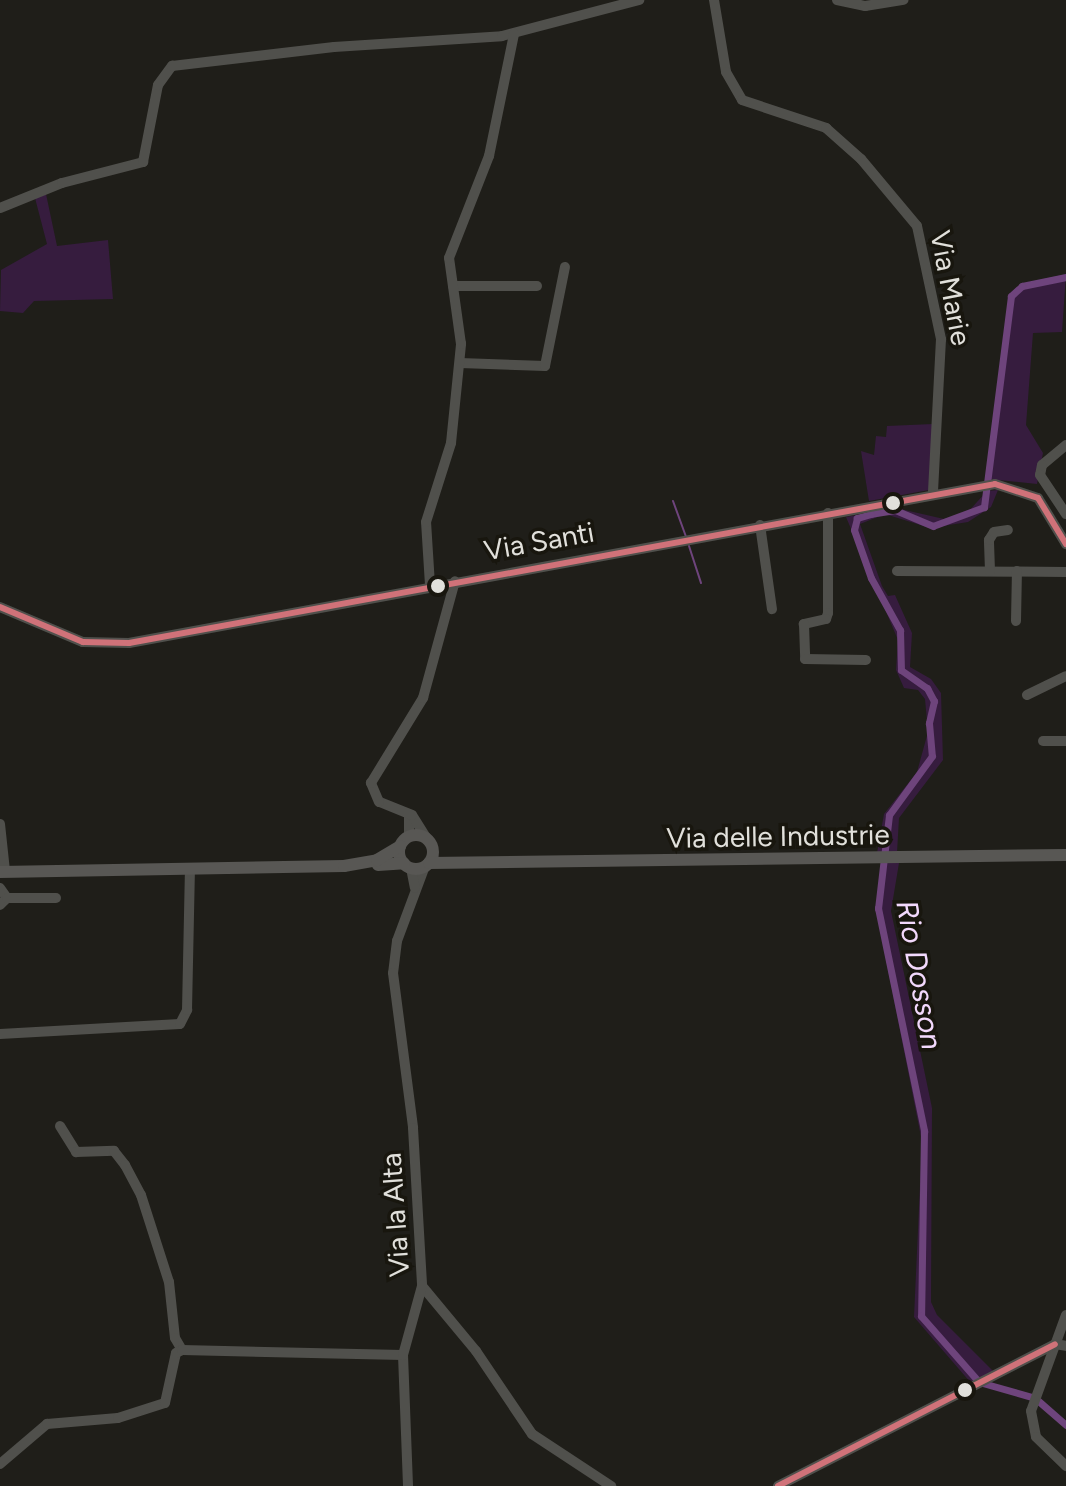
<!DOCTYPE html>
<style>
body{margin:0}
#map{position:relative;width:1066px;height:1486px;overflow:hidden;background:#1f1e19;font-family:Figtree,sans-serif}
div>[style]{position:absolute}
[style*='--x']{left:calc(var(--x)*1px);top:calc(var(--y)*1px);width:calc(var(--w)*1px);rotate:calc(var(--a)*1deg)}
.green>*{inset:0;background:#361c3e}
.stream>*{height:2px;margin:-1px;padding:0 1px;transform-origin:1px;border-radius:1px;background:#6e447c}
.canal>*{height:7px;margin:-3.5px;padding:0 3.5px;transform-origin:3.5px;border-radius:3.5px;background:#6e447c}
.minor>*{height:10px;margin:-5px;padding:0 5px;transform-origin:5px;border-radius:5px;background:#50504c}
.major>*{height:12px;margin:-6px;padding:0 6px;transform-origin:6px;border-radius:6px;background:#585754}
.major>.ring{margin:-6px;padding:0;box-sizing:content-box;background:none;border:12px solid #585754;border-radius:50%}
.bus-1>*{height:6px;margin:-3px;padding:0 3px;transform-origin:3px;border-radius:3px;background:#d07279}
.dots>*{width:22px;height:22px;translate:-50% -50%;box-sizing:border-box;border:4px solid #18160e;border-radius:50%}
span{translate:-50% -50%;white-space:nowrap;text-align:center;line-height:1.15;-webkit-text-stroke:7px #18160e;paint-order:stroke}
.street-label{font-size:28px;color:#e1e0db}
.water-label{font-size:30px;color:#f2d8fc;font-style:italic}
</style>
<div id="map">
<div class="green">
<div style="clip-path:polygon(46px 194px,57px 246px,108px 240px,113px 299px,34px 301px,23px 313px,0 311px,1px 270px,47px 244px,35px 198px)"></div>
<div style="clip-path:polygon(1066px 274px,1062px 332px,1033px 333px,1026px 425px,1043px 453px,1037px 484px,988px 479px,1010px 293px,1021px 284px)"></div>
<div style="clip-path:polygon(933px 424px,929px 490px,869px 501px,861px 451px,874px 455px,876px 436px,886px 437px,887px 426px)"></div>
<div style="clip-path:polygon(998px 490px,991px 507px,968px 522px,930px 528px,885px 514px,860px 524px,882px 586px,888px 596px,895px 595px,912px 633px,910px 667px,931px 679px,941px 693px,943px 760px,899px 818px,897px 853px,877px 853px,884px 814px,917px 772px,928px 732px,925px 699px,918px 690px,904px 688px,896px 670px,898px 640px,846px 517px,896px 508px,944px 519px,967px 513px,987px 491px)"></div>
<div style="clip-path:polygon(883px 863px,899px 863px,891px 911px,932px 1108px,931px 1302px,937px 1315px,994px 1372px,971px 1383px,914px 1317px,922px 1142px,876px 909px)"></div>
</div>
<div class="stream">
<div style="--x:673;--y:501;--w:37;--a:70"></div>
<div style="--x:689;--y:546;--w:39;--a:72"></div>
</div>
<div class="canal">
<div style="--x:1066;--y:277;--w:45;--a:168.4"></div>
<div style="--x:1022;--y:286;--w:15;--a:138"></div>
<div style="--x:1011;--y:296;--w:213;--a:97.3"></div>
<div style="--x:984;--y:507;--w:54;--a:159.6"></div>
<div style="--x:933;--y:526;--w:41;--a:-157.2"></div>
<div style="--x:895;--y:510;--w:24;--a:171"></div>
<div style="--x:871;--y:514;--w:15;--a:164"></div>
<div style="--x:857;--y:518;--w:12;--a:104"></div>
<div style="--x:854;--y:530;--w:51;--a:70.5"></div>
<div style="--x:871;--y:578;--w:60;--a:60.9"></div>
<div style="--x:900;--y:630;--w:40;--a:88.6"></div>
<div style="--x:901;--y:670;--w:32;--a:35"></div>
<div style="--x:927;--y:688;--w:15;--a:62"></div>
<div style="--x:934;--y:701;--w:23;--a:103"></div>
<div style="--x:929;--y:723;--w:33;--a:85"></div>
<div style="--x:932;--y:756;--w:73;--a:126.1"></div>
<div style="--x:889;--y:815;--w:94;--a:96.7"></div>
<div style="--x:878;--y:908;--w:228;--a:78.3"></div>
<div style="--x:924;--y:1131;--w:185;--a:90.9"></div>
<div style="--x:921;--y:1316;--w:88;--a:48.7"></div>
<div style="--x:979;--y:1382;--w:58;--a:15.9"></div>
<div style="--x:1035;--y:1398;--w:41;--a:41.1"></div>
</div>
<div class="minor">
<div style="--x:714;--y:0;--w:73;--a:80.5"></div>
<div style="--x:726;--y:72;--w:32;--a:60"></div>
<div style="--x:742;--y:100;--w:89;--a:18.4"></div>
<div style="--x:826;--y:128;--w:47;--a:41.5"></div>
<div style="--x:861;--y:159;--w:87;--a:50.1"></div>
<div style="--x:917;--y:226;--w:116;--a:78"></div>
<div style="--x:941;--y:339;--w:155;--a:93"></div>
<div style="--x:837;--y:0;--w:29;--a:12"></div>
<div style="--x:865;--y:6;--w:39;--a:-9"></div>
<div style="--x:0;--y:208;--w:67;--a:-22"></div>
<div style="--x:62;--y:183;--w:84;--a:-14.5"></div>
<div style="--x:143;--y:162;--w:78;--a:-79"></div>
<div style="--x:158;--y:85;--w:24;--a:-54"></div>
<div style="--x:172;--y:66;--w:163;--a:-6.7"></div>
<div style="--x:334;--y:47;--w:168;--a:-3.7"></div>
<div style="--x:502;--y:36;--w:142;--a:-14.7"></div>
<div style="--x:453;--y:286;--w:84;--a:0"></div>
<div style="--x:460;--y:363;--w:85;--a:2"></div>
<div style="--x:545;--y:366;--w:101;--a:-78.6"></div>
<div style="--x:1066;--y:445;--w:31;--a:140"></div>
<div style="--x:1042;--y:465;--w:10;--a:101"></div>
<div style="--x:1040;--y:475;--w:47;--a:56.3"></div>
<div style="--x:828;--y:513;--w:100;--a:90"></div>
<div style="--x:828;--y:613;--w:6;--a:108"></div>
<div style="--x:826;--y:619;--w:23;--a:167"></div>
<div style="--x:804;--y:624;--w:35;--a:88"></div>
<div style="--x:805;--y:659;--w:61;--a:0.9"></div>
<div style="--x:760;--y:525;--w:85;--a:81.9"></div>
<div style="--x:897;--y:571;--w:169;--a:0.3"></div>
<div style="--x:990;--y:571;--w:31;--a:-92"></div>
<div style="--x:989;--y:540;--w:9;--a:-58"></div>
<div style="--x:994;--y:532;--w:14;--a:-8"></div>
<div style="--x:430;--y:585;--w:63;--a:-93.6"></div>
<div style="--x:426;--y:522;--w:83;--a:-72.4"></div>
<div style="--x:451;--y:443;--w:100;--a:-84.2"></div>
<div style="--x:461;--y:344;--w:87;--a:-97.9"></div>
<div style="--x:449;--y:258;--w:110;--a:-68.6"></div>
<div style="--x:489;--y:156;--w:125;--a:-78.4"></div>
<div style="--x:0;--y:607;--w:90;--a:22.9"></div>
<div style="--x:83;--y:642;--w:46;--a:1.2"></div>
<div style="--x:129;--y:643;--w:880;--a:-10.4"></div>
<div style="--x:995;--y:484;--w:45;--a:18"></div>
<div style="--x:1038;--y:498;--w:54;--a:58.7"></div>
<div style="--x:1016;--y:621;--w:50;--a:-88.9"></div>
<div style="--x:1027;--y:695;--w:43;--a:-26"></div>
<div style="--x:1043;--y:741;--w:23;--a:0"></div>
<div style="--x:0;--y:824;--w:47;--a:83.9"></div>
<div style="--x:409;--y:837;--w:22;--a:-90"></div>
<div style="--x:427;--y:839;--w:28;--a:-122"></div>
<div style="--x:412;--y:815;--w:35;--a:-158"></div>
<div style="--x:379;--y:802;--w:21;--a:-113"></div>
<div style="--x:371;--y:783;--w:100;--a:-58.5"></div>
<div style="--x:423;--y:698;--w:121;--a:-74.7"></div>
<div style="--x:425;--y:866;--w:80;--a:110.5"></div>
<div style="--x:397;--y:941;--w:32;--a:97"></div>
<div style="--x:393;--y:973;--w:156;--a:82.6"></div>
<div style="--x:413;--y:1128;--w:158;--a:86.7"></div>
<div style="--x:422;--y:1286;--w:85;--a:50.3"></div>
<div style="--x:476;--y:1351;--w:100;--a:56"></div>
<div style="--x:532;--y:1434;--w:95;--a:33.4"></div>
<div style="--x:411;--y:868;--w:20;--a:79"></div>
<div style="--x:0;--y:888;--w:12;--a:55"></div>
<div style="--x:7;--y:898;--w:10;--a:135"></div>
<div style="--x:7;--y:898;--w:49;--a:0"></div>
<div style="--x:0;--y:1034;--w:180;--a:-3.2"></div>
<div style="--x:180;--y:1024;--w:16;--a:-63"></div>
<div style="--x:187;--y:1010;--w:138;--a:-88.8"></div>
<div style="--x:60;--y:1126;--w:31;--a:58"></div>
<div style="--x:76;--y:1152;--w:38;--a:-2"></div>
<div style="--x:114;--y:1151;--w:18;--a:52"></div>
<div style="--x:125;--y:1165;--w:34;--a:62"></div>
<div style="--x:141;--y:1195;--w:91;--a:72.2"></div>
<div style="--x:169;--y:1282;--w:56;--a:83.9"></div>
<div style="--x:175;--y:1338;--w:14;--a:60"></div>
<div style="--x:1066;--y:1315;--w:102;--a:110"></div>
<div style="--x:1031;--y:1411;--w:26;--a:79"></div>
<div style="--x:1036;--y:1437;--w:42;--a:44"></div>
<div style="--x:403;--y:1355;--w:131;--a:87.8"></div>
<div style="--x:0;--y:1464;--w:62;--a:-40.4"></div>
<div style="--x:47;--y:1424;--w:71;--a:-4.8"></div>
<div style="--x:118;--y:1418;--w:49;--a:-17.7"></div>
<div style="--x:165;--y:1403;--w:51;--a:-77.6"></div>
<div style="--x:176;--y:1353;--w:7;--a:-27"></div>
<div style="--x:182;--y:1350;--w:221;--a:1.3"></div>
<div style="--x:403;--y:1355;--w:72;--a:-74.6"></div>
<div style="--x:778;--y:1486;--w:311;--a:-27.1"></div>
<div style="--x:1055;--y:1344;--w:11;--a:10"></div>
</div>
<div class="major">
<div class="ring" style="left:399px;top:835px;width:22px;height:22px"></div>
<div style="--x:429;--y:863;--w:637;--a:-0.72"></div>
<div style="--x:378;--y:865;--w:26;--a:-4"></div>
<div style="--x:0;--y:872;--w:344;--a:-1"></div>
<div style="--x:344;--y:866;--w:34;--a:-10"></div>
<div style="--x:377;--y:860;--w:27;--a:-31"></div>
</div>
<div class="bus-1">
<div style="--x:0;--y:607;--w:90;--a:22.9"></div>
<div style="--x:83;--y:642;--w:46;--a:1.2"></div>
<div style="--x:129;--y:643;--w:880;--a:-10.4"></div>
<div style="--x:995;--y:484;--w:45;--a:18"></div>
<div style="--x:1038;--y:498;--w:54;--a:58.7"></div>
<div style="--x:778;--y:1486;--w:311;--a:-27.1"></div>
</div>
<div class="dots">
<div style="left:893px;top:503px;background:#e1e0db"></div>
<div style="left:438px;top:586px;background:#e1e0db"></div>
<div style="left:965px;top:1390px;background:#e1e0db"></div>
</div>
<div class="street-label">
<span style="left:951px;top:288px;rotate:79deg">Via Marie</span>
<span style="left:539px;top:541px;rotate:-10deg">Via Santi</span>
<span style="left:778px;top:836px;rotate:-1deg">Via delle Industrie</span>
<span style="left:395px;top:1215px;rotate:-94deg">Via la Alta</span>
</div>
<div class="water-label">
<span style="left:919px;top:975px;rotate:80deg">Rio Dosson</span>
</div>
</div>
